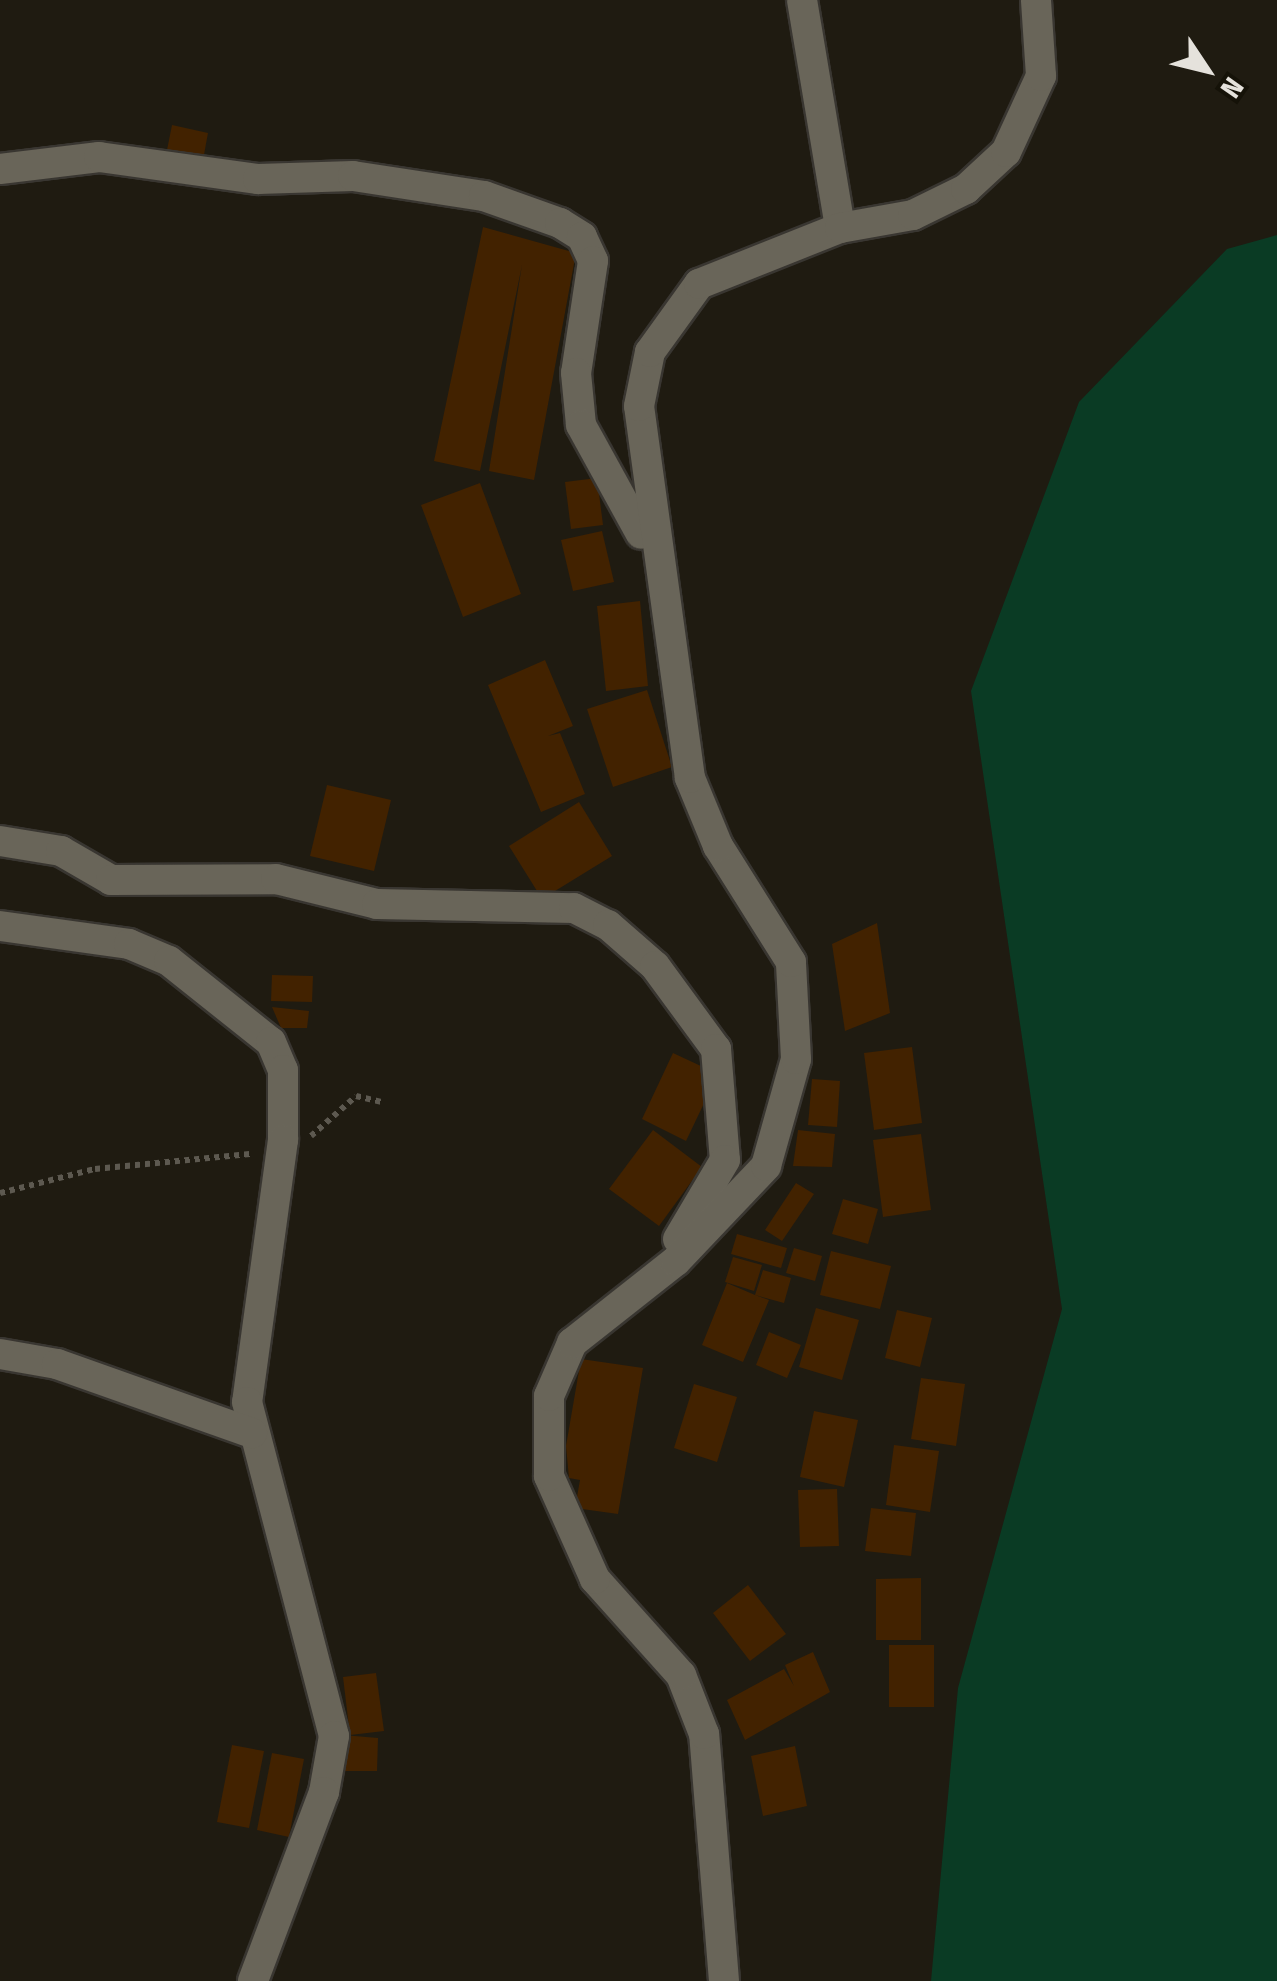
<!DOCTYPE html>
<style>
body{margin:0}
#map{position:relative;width:1277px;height:1981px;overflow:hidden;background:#1f1b11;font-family:"Fira Sans Condensed",sans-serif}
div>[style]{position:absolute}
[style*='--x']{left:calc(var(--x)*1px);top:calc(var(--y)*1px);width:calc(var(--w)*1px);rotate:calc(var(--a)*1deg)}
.green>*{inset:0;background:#0a3b24}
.building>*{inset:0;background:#422200}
.path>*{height:6px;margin-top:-3px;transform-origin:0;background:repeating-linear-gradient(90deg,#5d5950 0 5px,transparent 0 10px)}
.roads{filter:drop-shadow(2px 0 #393631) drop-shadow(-2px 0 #393631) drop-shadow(0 2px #393631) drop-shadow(0 -2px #393631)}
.street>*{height:30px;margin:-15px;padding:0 15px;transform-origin:15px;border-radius:15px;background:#696559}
span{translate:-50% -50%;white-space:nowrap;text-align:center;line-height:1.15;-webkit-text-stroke:8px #151208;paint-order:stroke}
.north{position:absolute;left:1157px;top:20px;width:100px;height:100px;-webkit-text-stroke:8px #151208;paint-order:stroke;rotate:125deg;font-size:28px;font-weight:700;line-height:40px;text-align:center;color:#e5e2dc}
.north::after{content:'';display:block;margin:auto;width:35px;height:45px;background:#e5e2dc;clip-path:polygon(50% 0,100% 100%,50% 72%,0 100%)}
</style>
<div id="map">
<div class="green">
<div style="clip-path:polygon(1277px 235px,1277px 1981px,931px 1981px,958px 1688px,1062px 1309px,971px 691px,1079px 402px,1227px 249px)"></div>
</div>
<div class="building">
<div style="clip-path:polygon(172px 125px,208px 133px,203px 160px,165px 160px)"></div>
<div style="clip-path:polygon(483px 227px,576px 253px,534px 480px,489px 471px,522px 265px,480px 471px,434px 461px)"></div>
<div style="clip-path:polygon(597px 478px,603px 525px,571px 529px,565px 482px)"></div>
<div style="clip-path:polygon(480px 483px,521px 594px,463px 617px,421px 505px)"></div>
<div style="clip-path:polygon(602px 531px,614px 582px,573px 591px,561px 540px)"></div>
<div style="clip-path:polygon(640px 601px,648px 686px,606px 691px,597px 606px)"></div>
<div style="clip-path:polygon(545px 660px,573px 726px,548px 736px,560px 733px,585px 794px,541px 812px,488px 685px)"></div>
<div style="clip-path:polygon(647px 690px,672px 767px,613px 787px,587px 709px)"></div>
<div style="clip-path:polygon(327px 785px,391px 800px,374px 871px,310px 856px)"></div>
<div style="clip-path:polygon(579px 802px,612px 856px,542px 899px,509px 846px)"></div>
<div style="clip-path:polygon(877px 923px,890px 1013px,845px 1031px,832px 944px)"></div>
<div style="clip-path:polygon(272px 975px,313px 976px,312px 1002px,271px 1001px)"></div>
<div style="clip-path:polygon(272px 1007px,309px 1011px,307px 1028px,281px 1028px)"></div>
<div style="clip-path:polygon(912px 1047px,922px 1123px,874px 1130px,864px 1053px)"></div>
<div style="clip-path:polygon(673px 1053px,718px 1074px,686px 1141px,642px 1119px)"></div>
<div style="clip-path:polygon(812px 1079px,840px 1081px,837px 1127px,808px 1125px)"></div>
<div style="clip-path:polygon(653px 1130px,702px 1167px,659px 1226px,609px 1189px)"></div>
<div style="clip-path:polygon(798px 1130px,835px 1134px,832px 1167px,793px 1166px)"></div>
<div style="clip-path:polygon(921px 1134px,931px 1210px,883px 1217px,873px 1140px)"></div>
<div style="clip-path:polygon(796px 1183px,814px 1194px,782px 1241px,765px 1230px)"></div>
<div style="clip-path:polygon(843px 1199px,878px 1209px,868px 1244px,832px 1234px)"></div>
<div style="clip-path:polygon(737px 1234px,787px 1248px,781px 1268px,731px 1254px)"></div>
<div style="clip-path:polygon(794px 1248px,822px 1256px,815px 1281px,786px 1273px)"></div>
<div style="clip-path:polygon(831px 1251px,891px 1266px,880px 1309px,820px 1295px)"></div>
<div style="clip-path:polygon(733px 1257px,762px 1265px,754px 1291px,725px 1282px)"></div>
<div style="clip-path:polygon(763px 1270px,791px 1278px,784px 1303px,755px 1295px,769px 1300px,743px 1362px,702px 1345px,727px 1283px,755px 1295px)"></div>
<div style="clip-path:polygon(816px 1308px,859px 1320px,842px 1380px,799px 1367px)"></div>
<div style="clip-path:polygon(897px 1310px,932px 1318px,920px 1367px,885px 1358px)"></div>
<div style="clip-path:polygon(769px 1332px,801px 1345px,787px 1378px,756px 1365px)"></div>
<div style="clip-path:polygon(581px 1359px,643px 1368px,618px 1514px,575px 1508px,580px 1480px,569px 1478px,566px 1446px)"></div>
<div style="clip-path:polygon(921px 1378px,965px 1384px,956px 1446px,911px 1439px)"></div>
<div style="clip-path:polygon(694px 1384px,737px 1397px,717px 1462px,674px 1448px)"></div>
<div style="clip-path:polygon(814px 1411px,858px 1420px,844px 1487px,800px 1477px)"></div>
<div style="clip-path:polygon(894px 1445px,939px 1451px,930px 1512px,886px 1505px)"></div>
<div style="clip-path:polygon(837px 1489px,839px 1546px,800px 1547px,798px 1490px)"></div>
<div style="clip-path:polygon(871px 1508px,916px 1513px,911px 1556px,865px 1551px)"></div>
<div style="clip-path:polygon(921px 1578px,921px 1640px,876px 1640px,876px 1579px)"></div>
<div style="clip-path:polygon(748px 1585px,786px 1634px,750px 1661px,713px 1613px)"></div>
<div style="clip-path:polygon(889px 1645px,934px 1645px,934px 1707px,889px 1707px)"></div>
<div style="clip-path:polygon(813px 1652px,830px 1692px,745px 1740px,727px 1700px,784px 1669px,794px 1686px,785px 1665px)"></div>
<div style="clip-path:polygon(376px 1673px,384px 1731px,350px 1735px,343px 1677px)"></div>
<div style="clip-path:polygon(343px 1735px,378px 1738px,377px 1771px,341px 1771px)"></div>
<div style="clip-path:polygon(232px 1745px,264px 1751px,249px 1828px,217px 1822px)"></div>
<div style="clip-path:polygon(795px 1746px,807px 1806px,763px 1816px,751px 1756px)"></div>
<div style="clip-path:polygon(272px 1753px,304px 1759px,289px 1837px,257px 1830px)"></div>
</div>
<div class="path">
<div style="--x:311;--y:1136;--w:60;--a:-41.6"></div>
<div style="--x:356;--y:1096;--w:28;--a:13"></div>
<div style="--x:0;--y:1193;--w:98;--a:-14.2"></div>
<div style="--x:95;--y:1169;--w:158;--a:-5.5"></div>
</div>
<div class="roads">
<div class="street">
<div style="--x:802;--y:0;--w:231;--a:80.5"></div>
<div style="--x:0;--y:169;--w:100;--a:-6.9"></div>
<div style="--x:99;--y:157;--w:161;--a:7.9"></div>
<div style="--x:258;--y:179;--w:95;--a:-1.8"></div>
<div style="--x:353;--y:176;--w:133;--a:8.7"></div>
<div style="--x:484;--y:196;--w:81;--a:19.6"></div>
<div style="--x:560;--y:223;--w:26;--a:32"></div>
<div style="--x:582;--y:237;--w:26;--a:65"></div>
<div style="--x:593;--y:261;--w:113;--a:98.6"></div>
<div style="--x:576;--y:373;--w:52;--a:84.5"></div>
<div style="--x:581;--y:425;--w:124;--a:61.2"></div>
<div style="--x:0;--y:841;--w:62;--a:9.3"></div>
<div style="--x:61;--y:851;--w:58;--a:30.1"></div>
<div style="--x:111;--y:880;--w:165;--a:-0.3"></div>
<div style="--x:276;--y:879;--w:104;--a:13.9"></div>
<div style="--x:377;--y:904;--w:197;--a:1.2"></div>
<div style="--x:574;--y:908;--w:38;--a:27"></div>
<div style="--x:608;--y:925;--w:62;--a:41.1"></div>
<div style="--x:655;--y:966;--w:103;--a:53.7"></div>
<div style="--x:716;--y:1049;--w:111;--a:85.4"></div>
<div style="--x:725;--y:1160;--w:92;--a:120.7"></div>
<div style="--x:0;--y:926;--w:130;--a:7.9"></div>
<div style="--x:129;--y:944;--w:43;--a:23"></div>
<div style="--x:169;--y:961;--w:130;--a:38.5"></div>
<div style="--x:271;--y:1042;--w:30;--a:67"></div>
<div style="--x:283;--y:1070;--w:70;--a:90"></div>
<div style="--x:283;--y:1140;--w:264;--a:97.8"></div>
<div style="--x:247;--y:1402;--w:345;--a:75.4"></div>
<div style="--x:334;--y:1736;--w:57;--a:100.1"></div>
<div style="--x:324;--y:1792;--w:202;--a:110.6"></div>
<div style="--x:0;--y:1354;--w:58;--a:10"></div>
<div style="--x:57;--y:1364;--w:207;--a:19.5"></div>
<div style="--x:724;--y:1981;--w:248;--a:-94.6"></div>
<div style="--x:704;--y:1734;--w:63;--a:-111.3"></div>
<div style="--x:681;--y:1675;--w:129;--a:-131.9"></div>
<div style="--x:595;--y:1579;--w:113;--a:-114.1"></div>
<div style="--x:549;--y:1476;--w:80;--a:-90"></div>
<div style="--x:549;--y:1396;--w:58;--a:-66.5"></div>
<div style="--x:572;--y:1343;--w:132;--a:-38.3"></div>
<div style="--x:676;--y:1261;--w:131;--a:-46.5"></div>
<div style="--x:766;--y:1166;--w:111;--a:-74.3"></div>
<div style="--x:796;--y:1059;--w:97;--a:-93"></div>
<div style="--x:791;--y:962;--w:137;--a:-122.2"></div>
<div style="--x:718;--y:846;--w:74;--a:-112.4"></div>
<div style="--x:690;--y:778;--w:375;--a:-97.8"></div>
<div style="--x:639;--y:406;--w:55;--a:-78.5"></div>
<div style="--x:650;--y:352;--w:84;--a:-54.2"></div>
<div style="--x:699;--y:284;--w:152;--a:-21.7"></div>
<div style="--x:840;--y:228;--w:74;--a:-10.1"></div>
<div style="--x:913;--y:215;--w:59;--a:-26.1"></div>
<div style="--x:966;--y:189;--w:54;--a:-42.8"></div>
<div style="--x:1006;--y:152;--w:84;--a:-65.3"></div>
<div style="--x:1041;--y:76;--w:76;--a:-93.8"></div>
</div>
</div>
<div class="north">N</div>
</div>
